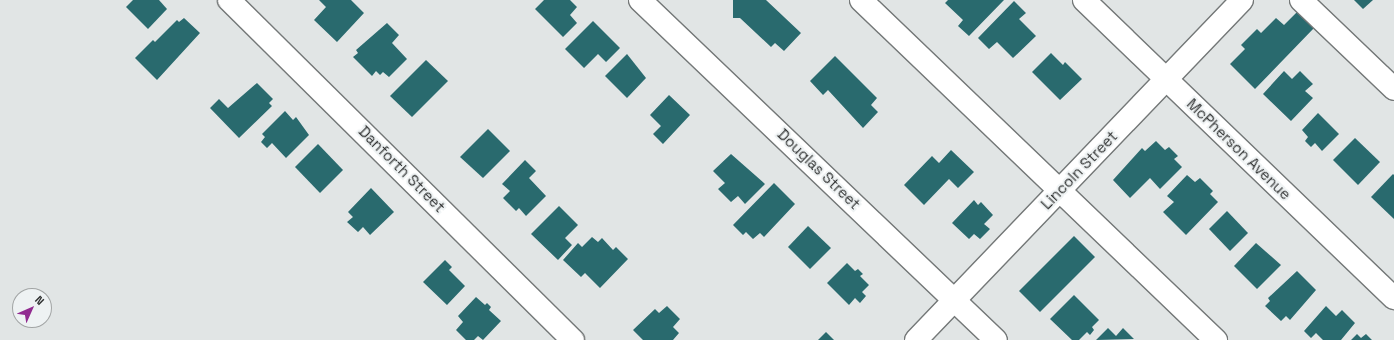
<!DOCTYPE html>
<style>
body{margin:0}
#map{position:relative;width:1394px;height:340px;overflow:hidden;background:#e1e5e5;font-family:"Space Grotesk",sans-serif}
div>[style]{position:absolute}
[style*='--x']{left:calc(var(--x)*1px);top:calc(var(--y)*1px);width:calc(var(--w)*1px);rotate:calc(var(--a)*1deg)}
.building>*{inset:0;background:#296a6e}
.roads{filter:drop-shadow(1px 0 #747878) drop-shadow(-1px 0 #747878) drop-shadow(0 1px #747878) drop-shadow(0 -1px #747878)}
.minor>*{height:22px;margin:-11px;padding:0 11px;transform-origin:11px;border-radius:11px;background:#fff}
span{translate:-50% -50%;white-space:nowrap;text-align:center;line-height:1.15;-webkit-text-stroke:4px #eef2f3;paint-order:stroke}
.street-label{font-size:15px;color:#2f3131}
.north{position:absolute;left:12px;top:288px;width:40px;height:40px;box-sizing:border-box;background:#eef2f3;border:1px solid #a2a5a5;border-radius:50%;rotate:45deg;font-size:11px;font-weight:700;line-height:16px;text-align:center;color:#2f3131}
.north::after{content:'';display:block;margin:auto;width:14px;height:18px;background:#912b90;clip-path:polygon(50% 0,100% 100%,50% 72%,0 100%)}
</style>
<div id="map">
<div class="building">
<div style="clip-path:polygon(133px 0,159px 0,167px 9px,148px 29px,126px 7px)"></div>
<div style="clip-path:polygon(319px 0,351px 0,364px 13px,337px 42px,314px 20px,326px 7px)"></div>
<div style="clip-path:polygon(544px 0,570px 0,577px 7px,570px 15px,577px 23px,563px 37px,535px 9px)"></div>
<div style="clip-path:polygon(733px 0,766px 0,801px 33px,784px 51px,775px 43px,771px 47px,740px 18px,733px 18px)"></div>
<div style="clip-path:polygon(948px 0,1004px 0,969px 36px,958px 26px,963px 20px,945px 3px)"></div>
<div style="clip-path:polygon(1354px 0,1373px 0,1363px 9px)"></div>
<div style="clip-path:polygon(1014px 1px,1026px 13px,1019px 19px,1036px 36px,1013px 58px,997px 42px,989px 49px,978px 38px)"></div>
<div style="clip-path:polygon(1297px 12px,1314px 28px,1255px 89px,1230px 64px,1245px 49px,1241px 45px,1257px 29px,1261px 33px,1276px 18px,1284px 25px)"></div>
<div style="clip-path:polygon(184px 18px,200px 33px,157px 80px,135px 58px,153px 40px,155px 42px,177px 20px,179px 22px)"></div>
<div style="clip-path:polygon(593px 21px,620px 48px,606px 62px,598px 54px,584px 68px,565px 49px)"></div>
<div style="clip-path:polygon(387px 23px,399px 35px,392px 43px,407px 59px,389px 77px,383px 72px,380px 75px,376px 71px,372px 76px,353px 57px,358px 53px,356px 50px)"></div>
<div style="clip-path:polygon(1051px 53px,1063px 65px,1065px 62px,1082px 79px,1060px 100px,1032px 72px)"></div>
<div style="clip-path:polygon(627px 54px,646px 78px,627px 98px,605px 76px)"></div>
<div style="clip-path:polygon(835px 56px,877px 98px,871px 105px,878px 112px,863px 128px,828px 90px,823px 95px,810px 81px)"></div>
<div style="clip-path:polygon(426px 60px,448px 81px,412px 117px,390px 96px)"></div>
<div style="clip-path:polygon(1284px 71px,1292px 79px,1300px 71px,1313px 84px,1305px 91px,1313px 98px,1291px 121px,1263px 94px)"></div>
<div style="clip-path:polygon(257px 83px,273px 99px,269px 103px,272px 106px,239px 138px,210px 108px,219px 99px,228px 108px)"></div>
<div style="clip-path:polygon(669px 95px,690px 115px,663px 144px,653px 134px,661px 126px,650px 115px)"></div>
<div style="clip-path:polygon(285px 111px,293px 120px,296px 117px,309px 135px,286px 158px,272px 143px,267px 148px,261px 142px,265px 137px,262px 134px)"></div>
<div style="clip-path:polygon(1318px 113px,1339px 134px,1322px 151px,1315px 143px,1311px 147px,1305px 141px,1308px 137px,1302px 130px)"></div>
<div style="clip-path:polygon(488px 129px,510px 151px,483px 178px,460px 157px)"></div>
<div style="clip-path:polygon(1355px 138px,1380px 162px,1358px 185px,1333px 160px)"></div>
<div style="clip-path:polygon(1156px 141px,1165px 150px,1169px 147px,1178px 156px,1174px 159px,1182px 167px,1160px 189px,1150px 178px,1130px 198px,1113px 180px,1142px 148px,1145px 151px)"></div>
<div style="clip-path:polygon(318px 144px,343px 170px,320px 193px,295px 167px)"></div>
<div style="clip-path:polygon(951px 150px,974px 172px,958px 188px,949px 179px,924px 205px,904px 185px,932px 156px,939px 163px)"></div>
<div style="clip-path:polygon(731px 154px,765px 184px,745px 204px,738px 196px,731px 202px,718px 189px,725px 183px,713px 171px)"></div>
<div style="clip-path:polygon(525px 160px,536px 171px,529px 178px,546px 196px,526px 216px,519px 208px,516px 211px,503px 198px,510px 191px,502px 184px)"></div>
<div style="clip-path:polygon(1393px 174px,1394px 175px,1394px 219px,1371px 197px)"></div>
<div style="clip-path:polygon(1187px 175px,1195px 182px,1200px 178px,1213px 191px,1210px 194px,1218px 202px,1186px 235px,1163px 212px,1174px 202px,1167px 196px)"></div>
<div style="clip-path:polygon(774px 183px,795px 204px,764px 237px,760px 233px,753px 239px,746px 232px,743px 235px,733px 225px)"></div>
<div style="clip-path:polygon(371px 188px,394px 212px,370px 235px,363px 227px,358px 232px,347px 222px,353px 217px,348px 212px)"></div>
<div style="clip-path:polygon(974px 200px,978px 205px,981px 202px,993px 215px,984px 224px,990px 229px,980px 239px,974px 234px,969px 239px,952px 223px)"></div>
<div style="clip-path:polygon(559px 206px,578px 225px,565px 238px,572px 245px,558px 260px,531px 234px)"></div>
<div style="clip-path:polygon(1227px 211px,1248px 233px,1230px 251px,1209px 229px)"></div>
<div style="clip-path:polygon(808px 226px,831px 248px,810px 269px,788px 247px)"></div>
<div style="clip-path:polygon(1074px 236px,1095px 257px,1040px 312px,1019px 291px)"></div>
<div style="clip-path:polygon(592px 237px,598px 242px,602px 238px,613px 250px,616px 247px,628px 259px,600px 288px,585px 273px,581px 277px,563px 260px,578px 243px,582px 247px)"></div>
<div style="clip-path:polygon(1256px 243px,1281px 265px,1257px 289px,1234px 266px)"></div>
<div style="clip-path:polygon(445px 260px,452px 267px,449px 270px,465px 286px,447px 305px,423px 282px)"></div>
<div style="clip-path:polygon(847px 263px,855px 271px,858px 269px,863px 274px,860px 276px,869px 285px,862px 292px,866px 296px,860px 303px,855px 298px,849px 305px,827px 283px)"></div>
<div style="clip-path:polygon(1297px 271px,1316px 290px,1290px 320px,1286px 316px,1281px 321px,1265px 306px,1270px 301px,1268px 298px)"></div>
<div style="clip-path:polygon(1074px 295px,1099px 320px,1092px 327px,1094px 330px,1090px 335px,1087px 332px,1079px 340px,1072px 340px,1050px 319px)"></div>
<div style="clip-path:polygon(476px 297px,485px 305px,487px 303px,491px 307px,489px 310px,501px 321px,483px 340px,478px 336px,474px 340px,466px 340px,456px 330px,463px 322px,458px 316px)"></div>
<div style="clip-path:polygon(667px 306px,680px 319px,673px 327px,679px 333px,673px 340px,643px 340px,633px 330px,655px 309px,659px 313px)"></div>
<div style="clip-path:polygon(1326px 306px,1336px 316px,1342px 310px,1355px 323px,1341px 340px,1323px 340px,1316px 333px,1311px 338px,1304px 331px)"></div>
<div style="clip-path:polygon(1108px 328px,1116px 336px,1123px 328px,1134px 339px,1096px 340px)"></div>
<div style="clip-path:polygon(826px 332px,834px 340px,818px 340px)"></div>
<div style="clip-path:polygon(1357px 334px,1361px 338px,1366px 334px,1372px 340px,1351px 340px)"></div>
</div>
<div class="roads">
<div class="minor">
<div style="--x:229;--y:0;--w:484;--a:44.7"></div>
<div style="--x:640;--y:0;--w:492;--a:43.7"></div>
<div style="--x:861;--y:0;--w:492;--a:43.8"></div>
<div style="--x:1084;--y:0;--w:430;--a:43.9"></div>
<div style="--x:1301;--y:0;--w:129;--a:43.7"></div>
<div style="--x:916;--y:340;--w:471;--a:-46.2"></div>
</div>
</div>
<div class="street-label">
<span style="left:1239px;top:149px;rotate:44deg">McPherson Avenue</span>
<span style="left:402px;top:169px;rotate:45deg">Danforth Street</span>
<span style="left:819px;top:169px;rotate:44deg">Douglas Street</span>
<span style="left:1079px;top:170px;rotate:-46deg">Lincoln Street</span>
</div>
<div class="north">N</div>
</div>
